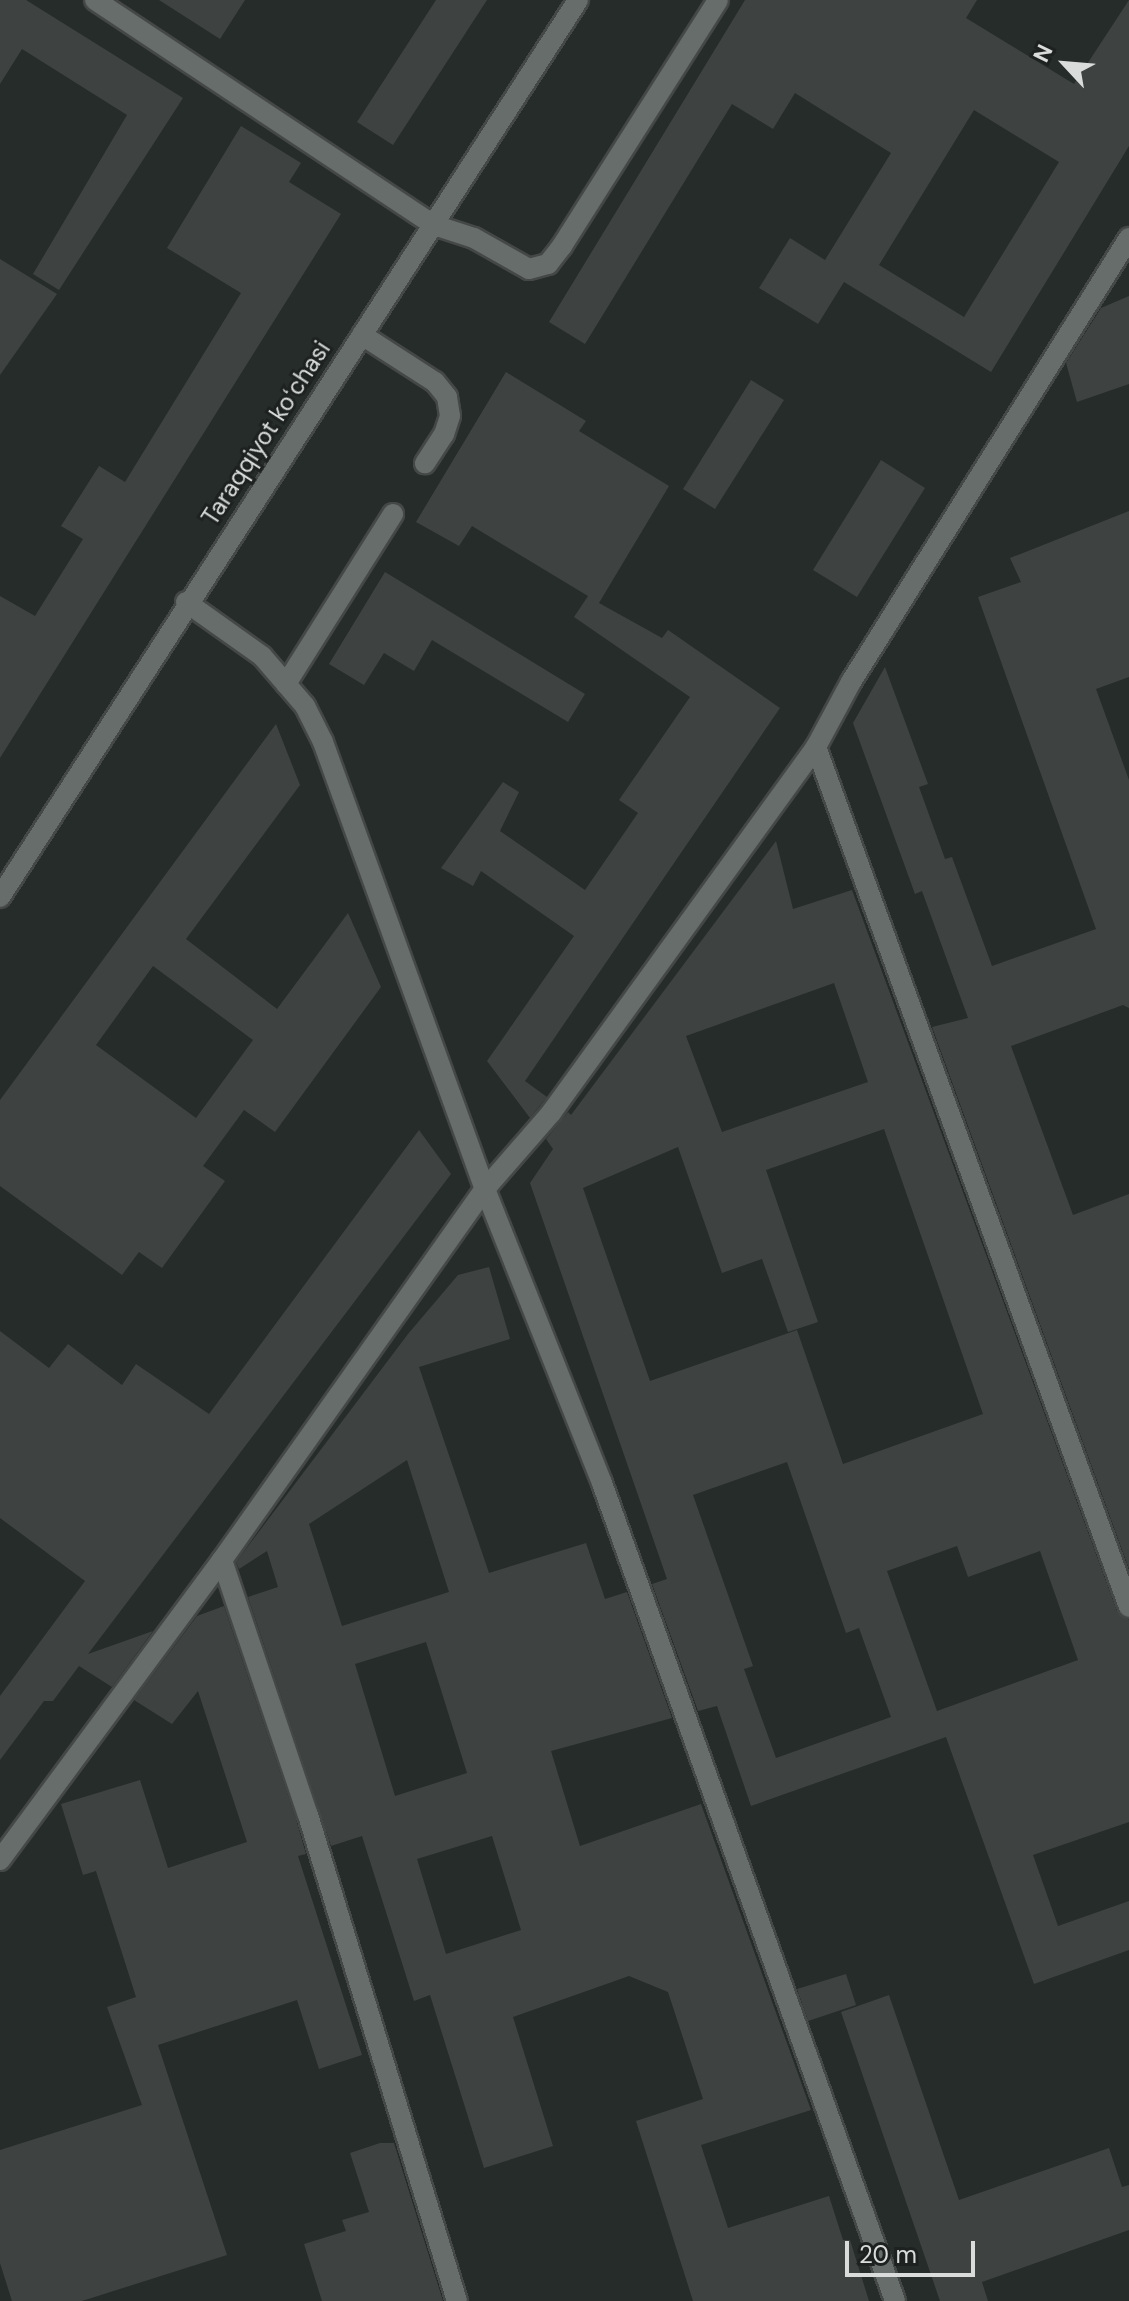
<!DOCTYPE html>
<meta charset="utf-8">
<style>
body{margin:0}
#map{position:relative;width:1129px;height:2301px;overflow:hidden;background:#262c2a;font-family:"DM Sans",sans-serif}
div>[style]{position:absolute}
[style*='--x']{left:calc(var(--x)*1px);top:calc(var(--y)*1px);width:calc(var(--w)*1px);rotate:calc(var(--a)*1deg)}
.building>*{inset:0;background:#3e4341}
.roads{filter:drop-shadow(2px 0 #444846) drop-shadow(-2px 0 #444846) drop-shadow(0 2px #444846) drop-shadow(0 -2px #444846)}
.minor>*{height:20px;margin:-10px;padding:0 10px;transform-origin:10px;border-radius:10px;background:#676d6b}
span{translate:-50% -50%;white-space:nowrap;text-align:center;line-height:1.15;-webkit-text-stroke:6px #1d2220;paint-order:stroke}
.street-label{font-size:24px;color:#d9dcdb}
.north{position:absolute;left:1025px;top:24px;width:80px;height:80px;-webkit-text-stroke:6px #1d2220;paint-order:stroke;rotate:296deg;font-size:22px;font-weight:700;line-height:32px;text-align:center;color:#d9dcdb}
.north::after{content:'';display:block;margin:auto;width:28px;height:36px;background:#d9dcdb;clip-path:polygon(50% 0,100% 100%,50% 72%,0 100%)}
.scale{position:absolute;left:845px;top:2241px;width:130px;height:36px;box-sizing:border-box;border:4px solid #d9dcdb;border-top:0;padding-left:10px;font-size:24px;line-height:28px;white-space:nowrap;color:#d9dcdb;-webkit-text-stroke:6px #1d2220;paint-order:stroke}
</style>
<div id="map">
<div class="building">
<div style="clip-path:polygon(0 0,26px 0,183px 98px,59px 290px,33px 274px,127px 115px,22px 49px,0 84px)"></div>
<div style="clip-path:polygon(159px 0,245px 0,220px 39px)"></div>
<div style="clip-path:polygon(436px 0,487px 0,393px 145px,357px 122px)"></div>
<div style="clip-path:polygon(evenodd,745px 0,977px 0,966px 18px,1074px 84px,1129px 0,1129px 146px,991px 372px,844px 282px,818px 324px,759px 288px,790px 238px,825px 260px,891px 153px,795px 93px,773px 129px,732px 104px,585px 344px,549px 322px,745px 0,974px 110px,1059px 162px,964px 317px,879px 265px,974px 110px)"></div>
<div style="clip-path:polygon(241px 126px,301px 163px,289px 182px,341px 214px,0 758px,0 596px,35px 616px,83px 539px,61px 526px,99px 466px,125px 482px,241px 293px,167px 248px)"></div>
<div style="clip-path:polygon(0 259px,57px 294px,0 375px)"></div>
<div style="clip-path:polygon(1129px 296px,1129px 384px,1077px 402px,1066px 363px,1101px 308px)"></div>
<div style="clip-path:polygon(506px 372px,586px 421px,579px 431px,669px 486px,599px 603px,662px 638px,668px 630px,780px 708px,525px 1081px,547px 1097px,530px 1118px,487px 1061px,574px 936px,481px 871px,473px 886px,441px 868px,503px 782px,519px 792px,500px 831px,585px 890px,638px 813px,619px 800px,690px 697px,574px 617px,588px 596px,472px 526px,459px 546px,416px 522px)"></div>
<div style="clip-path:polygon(751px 380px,784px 400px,715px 509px,683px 489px)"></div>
<div style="clip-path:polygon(881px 460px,925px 488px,857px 597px,813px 570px)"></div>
<div style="clip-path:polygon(1129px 511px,1129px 677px,1096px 689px,1129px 780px,1129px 1008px,1123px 1005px,1011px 1046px,1073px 1215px,1129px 1194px,1129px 1569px,932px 1027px,968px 1018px,922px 891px,915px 894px,853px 723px,885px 667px,928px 784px,919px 787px,945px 859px,952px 857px,992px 966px,1096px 929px,978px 597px,1021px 582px,1010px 558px)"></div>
<div style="clip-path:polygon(385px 572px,585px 694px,568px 722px,432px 640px,414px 671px,384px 653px,364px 685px,329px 664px)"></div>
<div style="clip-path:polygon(evenodd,276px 724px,300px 785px,186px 939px,277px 1009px,348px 913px,381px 987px,275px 1132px,244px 1110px,203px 1166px,225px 1181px,162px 1268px,139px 1252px,122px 1275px,0 1186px,0 1100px,276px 724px,153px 966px,253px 1040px,196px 1118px,96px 1045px,153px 966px)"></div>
<div style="clip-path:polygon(evenodd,776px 841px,793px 909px,852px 890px,1117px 1611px,1129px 1620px,1129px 1822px,1033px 1855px,1058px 1926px,1129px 1901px,1129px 1950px,1034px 1984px,946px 1737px,751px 1806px,717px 1706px,698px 1711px,652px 1584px,667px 1579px,530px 1183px,553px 1149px,546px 1139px,568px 1112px,571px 1115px,776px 841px,834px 983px,868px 1082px,722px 1132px,686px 1036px,834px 983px,776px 841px,884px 1129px,983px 1414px,843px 1464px,797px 1330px,650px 1381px,583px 1188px,678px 1147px,722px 1273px,762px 1259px,788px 1332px,818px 1322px,766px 1170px,884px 1129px,776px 841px,787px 1462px,846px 1633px,859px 1628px,891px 1717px,776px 1758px,744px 1669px,753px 1666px,693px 1495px,787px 1462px,776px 841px,957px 1546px,968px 1577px,1040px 1551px,1078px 1660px,937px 1711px,887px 1571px,957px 1546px)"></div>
<div style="clip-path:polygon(419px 1130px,451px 1174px,88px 1654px,153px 1631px,112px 1687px,79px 1666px,53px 1701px,44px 1701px,0 1760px,0 1696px,85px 1581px,0 1518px,0 1331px,49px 1368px,68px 1344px,122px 1385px,136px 1364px,209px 1414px)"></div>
<div style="clip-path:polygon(evenodd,489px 1267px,510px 1339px,419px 1367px,489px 1573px,586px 1543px,605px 1599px,627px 1592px,672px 1718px,551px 1751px,580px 1846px,701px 1804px,811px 2110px,701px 2145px,728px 2228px,829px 2196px,843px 2240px,850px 2240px,869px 2301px,693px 2301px,636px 2121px,703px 2099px,668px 1992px,629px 1976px,513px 2017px,553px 2146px,484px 2168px,430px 1995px,414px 2001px,362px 1836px,331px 1846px,248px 1597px,278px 1587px,267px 1551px,239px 1569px,236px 1562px,408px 1334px,458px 1275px,489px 1267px,407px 1460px,449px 1592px,342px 1626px,309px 1524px,407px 1460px,489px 1267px,426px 1642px,467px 1773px,395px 1796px,355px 1664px,426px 1642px,489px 1267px,492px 1836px,521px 1930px,446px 1954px,417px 1859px,492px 1836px)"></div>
<div style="clip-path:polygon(224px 1606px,296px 1819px,306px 1854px,298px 1856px,362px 2055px,319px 2069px,297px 2000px,158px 2045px,227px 2255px,82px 2301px,12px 2301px,0 2263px,0 2150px,142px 2105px,107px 2007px,136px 1997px,96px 1871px,83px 1875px,61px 1804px,140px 1780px,168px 1868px,247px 1842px,198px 1691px,172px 1724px,134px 1700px,197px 1616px)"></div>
<div style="clip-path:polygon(846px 1974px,856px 2005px,808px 2021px,797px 1989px)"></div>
<div style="clip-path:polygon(889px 1995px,959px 2200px,1109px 2148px,1122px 2187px,1129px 2185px,1129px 2230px,982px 2282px,988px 2301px,940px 2301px,841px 2012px)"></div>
<div style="clip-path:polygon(380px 2143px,394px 2143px,443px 2301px,322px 2301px,304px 2244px,346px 2231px,342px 2220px,369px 2212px,350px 2153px)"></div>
</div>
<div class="roads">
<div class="minor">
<div style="--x:95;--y:0;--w:407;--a:33.6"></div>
<div style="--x:434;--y:225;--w:42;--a:18"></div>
<div style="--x:474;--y:238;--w:63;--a:29.4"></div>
<div style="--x:529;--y:269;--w:20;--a:-15"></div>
<div style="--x:548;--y:264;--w:23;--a:-52"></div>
<div style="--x:562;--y:246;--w:291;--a:-57.6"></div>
<div style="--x:362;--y:335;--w:87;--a:32.8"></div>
<div style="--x:435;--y:382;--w:19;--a:51"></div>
<div style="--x:447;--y:397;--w:19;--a:81"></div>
<div style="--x:450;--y:416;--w:19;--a:108"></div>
<div style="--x:444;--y:434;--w:35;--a:123"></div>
<div style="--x:186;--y:602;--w:93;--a:35.4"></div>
<div style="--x:262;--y:656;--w:66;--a:49.3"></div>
<div style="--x:305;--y:706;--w:40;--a:63.4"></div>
<div style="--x:323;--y:742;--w:475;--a:70.1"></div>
<div style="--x:485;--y:1189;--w:316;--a:68.3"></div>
<div style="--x:602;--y:1483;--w:869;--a:70.29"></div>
<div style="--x:286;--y:684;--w:201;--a:-57.8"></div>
<div style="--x:816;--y:747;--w:915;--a:70"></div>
<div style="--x:0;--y:897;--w:1067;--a:-57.2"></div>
<div style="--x:222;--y:1560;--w:269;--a:71.4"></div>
<div style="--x:308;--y:1815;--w:508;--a:72.96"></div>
<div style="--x:0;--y:1860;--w:373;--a:-53.5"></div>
<div style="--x:222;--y:1560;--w:455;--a:-54.7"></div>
<div style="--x:485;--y:1189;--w:101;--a:-49"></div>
<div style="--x:551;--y:1113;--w:452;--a:-54.1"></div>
<div style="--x:816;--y:747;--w:74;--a:-61.7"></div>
<div style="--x:851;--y:682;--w:524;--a:-57.95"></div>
</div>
</div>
<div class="street-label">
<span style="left:266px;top:433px;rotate:-57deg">Taraqqiyot koʻchasi</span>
</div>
<div class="north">N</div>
<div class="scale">20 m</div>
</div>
